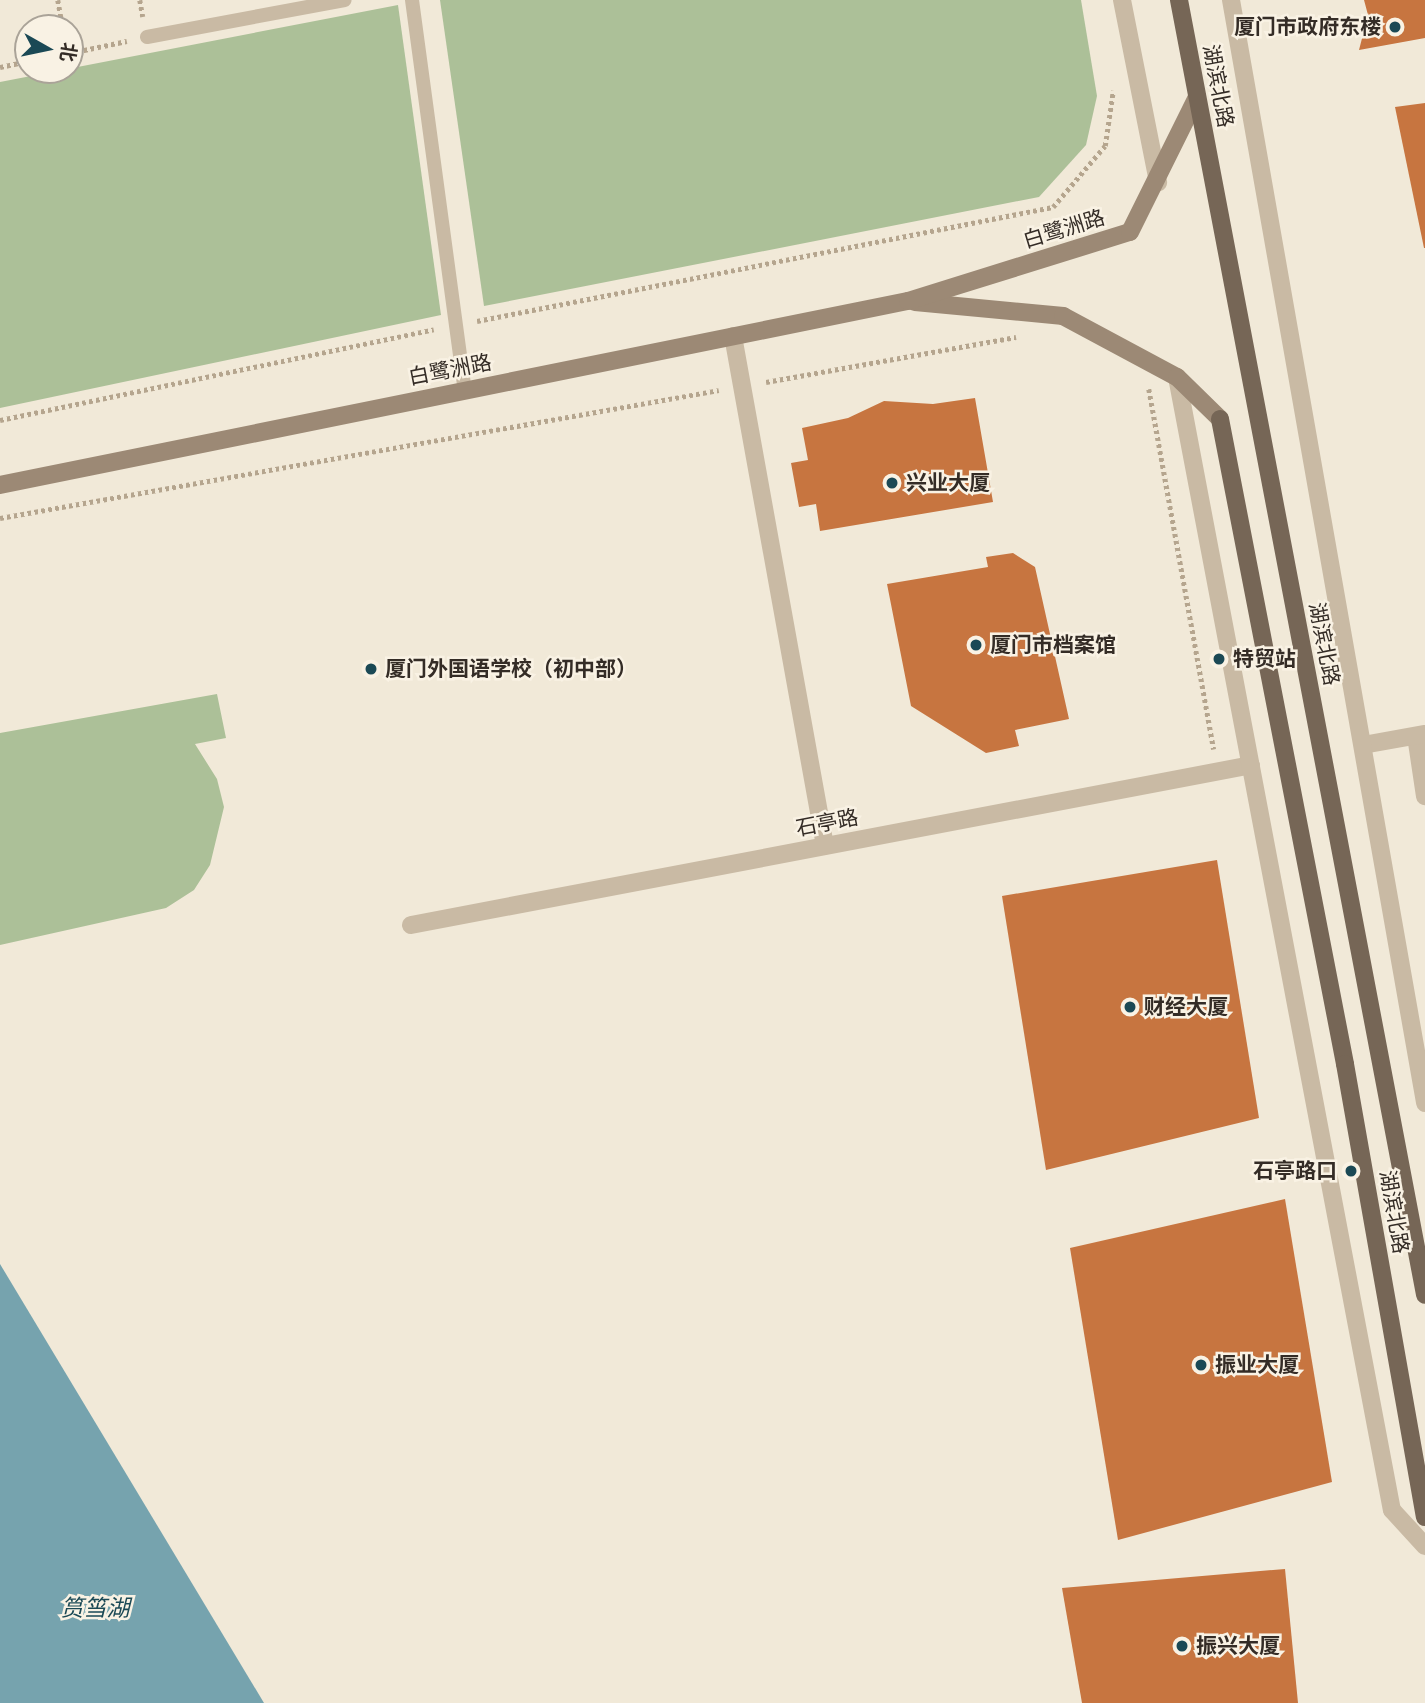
<!DOCTYPE html>
<meta charset="utf-8">
<style>
body{margin:0}
#map{position:relative;width:1425px;height:1703px;overflow:hidden;background:#f1e9d8;font-family:Arial,"Noto Sans SC",sans-serif}
div>[style]{position:absolute}
[style*='--x']{left:calc(var(--x)*1px);top:calc(var(--y)*1px);width:calc(var(--w)*1px);rotate:calc(var(--a)*1deg)}
.green>*{inset:0;background:#acc098}
.water>*{inset:0;background:#76a3ae}
.building>*{inset:0;background:#c77540}
.path>*{height:4.5px;margin-top:-2.25px;transform-origin:0;background:repeating-linear-gradient(90deg,#b5a58e 0 3.5px,transparent 0 7px)}
.service>*{height:14px;margin:-7px;padding:0 7px;transform-origin:7px;border-radius:7px;background:#c9baa4}
.minor>*{height:18px;margin:-9px;padding:0 9px;transform-origin:9px;border-radius:9px;background:#c9baa4}
.tertiary>*{height:18px;margin:-9px;padding:0 9px;transform-origin:9px;border-radius:9px;background:#c9baa4}
.secondary>*{height:18px;margin:-9px;padding:0 9px;transform-origin:9px;border-radius:9px;background:#9c8975}
.primary>*{height:18px;margin:-9px;padding:0 9px;transform-origin:9px;border-radius:9px;background:#766656}
.dots>*{width:19px;height:19px;translate:-50% -50%;box-sizing:border-box;border:4px solid #f9f2e4;border-radius:50%}
span{translate:-50% -50%;white-space:nowrap;text-align:center;line-height:1.15;-webkit-text-stroke:5px #f9f2e4;paint-order:stroke}
.poi-label{font-size:21px;color:#342c26;font-weight:700}
.right{translate:-100% -50%;text-align:right}
.left{translate:0 -50%;text-align:left}
.street-label{font-size:21px;color:#342c26}
.water-label{font-size:23px;color:#1b4955;font-style:italic}
.north{position:absolute;left:14px;top:14px;width:70px;height:70px;box-sizing:border-box;background:#f9f2e4;border:2px solid #aaa398;border-radius:50%;rotate:99deg;font-size:19px;font-weight:700;line-height:28px;text-align:center;color:#342c26}
.north::after{content:'';display:block;margin:auto;width:24px;height:32px;background:#1b4955;clip-path:polygon(50% 0,100% 100%,50% 72%,0 100%)}
</style>
<div id="map">
<div class="green">
<div style="clip-path:polygon(440px 0,1081px 0,1097px 96px,1086px 145px,1039px 197px,484px 306px)"></div>
<div style="clip-path:polygon(398px 5px,441px 315px,0 408px,0 82px)"></div>
<div style="clip-path:polygon(217px 694px,226px 738px,195px 744px,217px 779px,224px 807px,210px 865px,194px 890px,166px 908px,0 945px,0 733px)"></div>
</div>
<div class="water">
<div style="clip-path:polygon(0 1264px,264px 1703px,0 1703px)"></div>
</div>
<div class="building">
<div style="clip-path:polygon(1364px 0,1425px 0,1425px 38px,1359px 50px,1368px 15px)"></div>
<div style="clip-path:polygon(1425px 103px,1425px 248px,1424px 248px,1395px 107px)"></div>
<div style="clip-path:polygon(975px 398px,993px 502px,820px 531px,816px 504px,799px 507px,791px 463px,808px 460px,802px 428px,848px 418px,884px 401px,933px 404px)"></div>
<div style="clip-path:polygon(1013px 553px,1035px 567px,1069px 719px,1015px 730px,1019px 746px,986px 753px,911px 706px,887px 584px,988px 567px,986px 557px)"></div>
<div style="clip-path:polygon(1217px 860px,1259px 1118px,1046px 1170px,1002px 896px)"></div>
<div style="clip-path:polygon(1285px 1199px,1332px 1482px,1118px 1540px,1070px 1248px)"></div>
<div style="clip-path:polygon(1285px 1569px,1298px 1703px,1082px 1703px,1062px 1588px)"></div>
</div>
<div class="path">
<div style="--x:58;--y:0;--w:28;--a:80"></div>
<div style="--x:140;--y:0;--w:17;--a:80"></div>
<div style="--x:70;--y:53;--w:58;--a:-11.9"></div>
<div style="--x:0;--y:67;--w:29;--a:-12"></div>
<div style="--x:477;--y:321;--w:587;--a:-11.2"></div>
<div style="--x:1053;--y:207;--w:80;--a:-49.6"></div>
<div style="--x:1105;--y:146;--w:56;--a:-81.7"></div>
<div style="--x:766;--y:382;--w:254;--a:-10.2"></div>
<div style="--x:1149;--y:389;--w:366;--a:79.8"></div>
<div style="--x:0;--y:420;--w:443;--a:-11.8"></div>
<div style="--x:0;--y:518;--w:730;--a:-10.09"></div>
</div>
<div class="service">
<div style="--x:412;--y:0;--w:394;--a:82.3"></div>
<div style="--x:147;--y:37;--w:201;--a:-10.6"></div>
</div>
<div class="minor">
<div style="--x:733;--y:336;--w:518;--a:79.77"></div>
<div style="--x:1416;--y:736;--w:61;--a:81.5"></div>
<div style="--x:1363;--y:745;--w:63;--a:-10.1"></div>
<div style="--x:411;--y:925;--w:855;--a:-10.78"></div>
</div>
<div class="tertiary">
<div style="--x:1122;--y:0;--w:186;--a:78.8"></div>
<div style="--x:1231;--y:0;--w:1120;--a:80.02"></div>
<div style="--x:1177;--y:377;--w:1153;--a:79.26"></div>
<div style="--x:1392;--y:1510;--w:49;--a:47.5"></div>
</div>
<div class="secondary">
<div style="--x:915;--y:302;--w:149;--a:5.4"></div>
<div style="--x:1063;--y:316;--w:129;--a:28.2"></div>
<div style="--x:1177;--y:377;--w:60;--a:44.3"></div>
<div style="--x:0;--y:485;--w:926;--a:-11.46"></div>
<div style="--x:908;--y:301;--w:232;--a:-17.3"></div>
<div style="--x:1130;--y:232;--w:151;--a:-63.6"></div>
</div>
<div class="primary">
<div style="--x:1179;--y:0;--w:1318;--a:79.24"></div>
<div style="--x:1220;--y:419;--w:657;--a:79.03"></div>
<div style="--x:1345;--y:1064;--w:460;--a:80"></div>
</div>
<div class="dots">
<div style="left:1395px;top:27px;background:#1b4955"></div>
<div style="left:892px;top:483px;background:#1b4955"></div>
<div style="left:976px;top:645px;background:#1b4955"></div>
<div style="left:1219px;top:659px;background:#1b4955"></div>
<div style="left:371px;top:669px;background:#1b4955"></div>
<div style="left:1130px;top:1007px;background:#1b4955"></div>
<div style="left:1351px;top:1171px;background:#1b4955"></div>
<div style="left:1201px;top:1365px;background:#1b4955"></div>
<div style="left:1182px;top:1646px;background:#1b4955"></div>
</div>
<div class="poi-label">
<span class="right" style="left:1381px;top:27px">厦门市政府东楼</span>
<span class="left" style="left:906px;top:483px">兴业大厦</span>
<span class="left" style="left:990px;top:645px">厦门市档案馆</span>
<span class="left" style="left:1233px;top:659px">特贸站</span>
<span class="left" style="left:385px;top:669px">厦门外国语学校（初中部）</span>
<span class="left" style="left:1144px;top:1007px">财经大厦</span>
<span class="right" style="left:1337px;top:1171px">石亭路口</span>
<span class="left" style="left:1215px;top:1365px">振业大厦</span>
<span class="left" style="left:1196px;top:1646px">振兴大厦</span>
</div>
<div class="street-label">
<span style="left:1218px;top:86px;rotate:79deg">湖滨北路</span>
<span style="left:1064px;top:229px;rotate:-17deg">白鹭洲路</span>
<span style="left:450px;top:370px;rotate:-11deg">白鹭洲路</span>
<span style="left:1324px;top:644px;rotate:79deg">湖滨北路</span>
<span style="left:827px;top:823px;rotate:-11deg">石亭路</span>
<span style="left:1394px;top:1212px;rotate:80deg">湖滨北路</span>
</div>
<div class="water-label">
<span style="left:95px;top:1608px">筼筜湖</span>
</div>
<div class="north">北</div>
</div>
